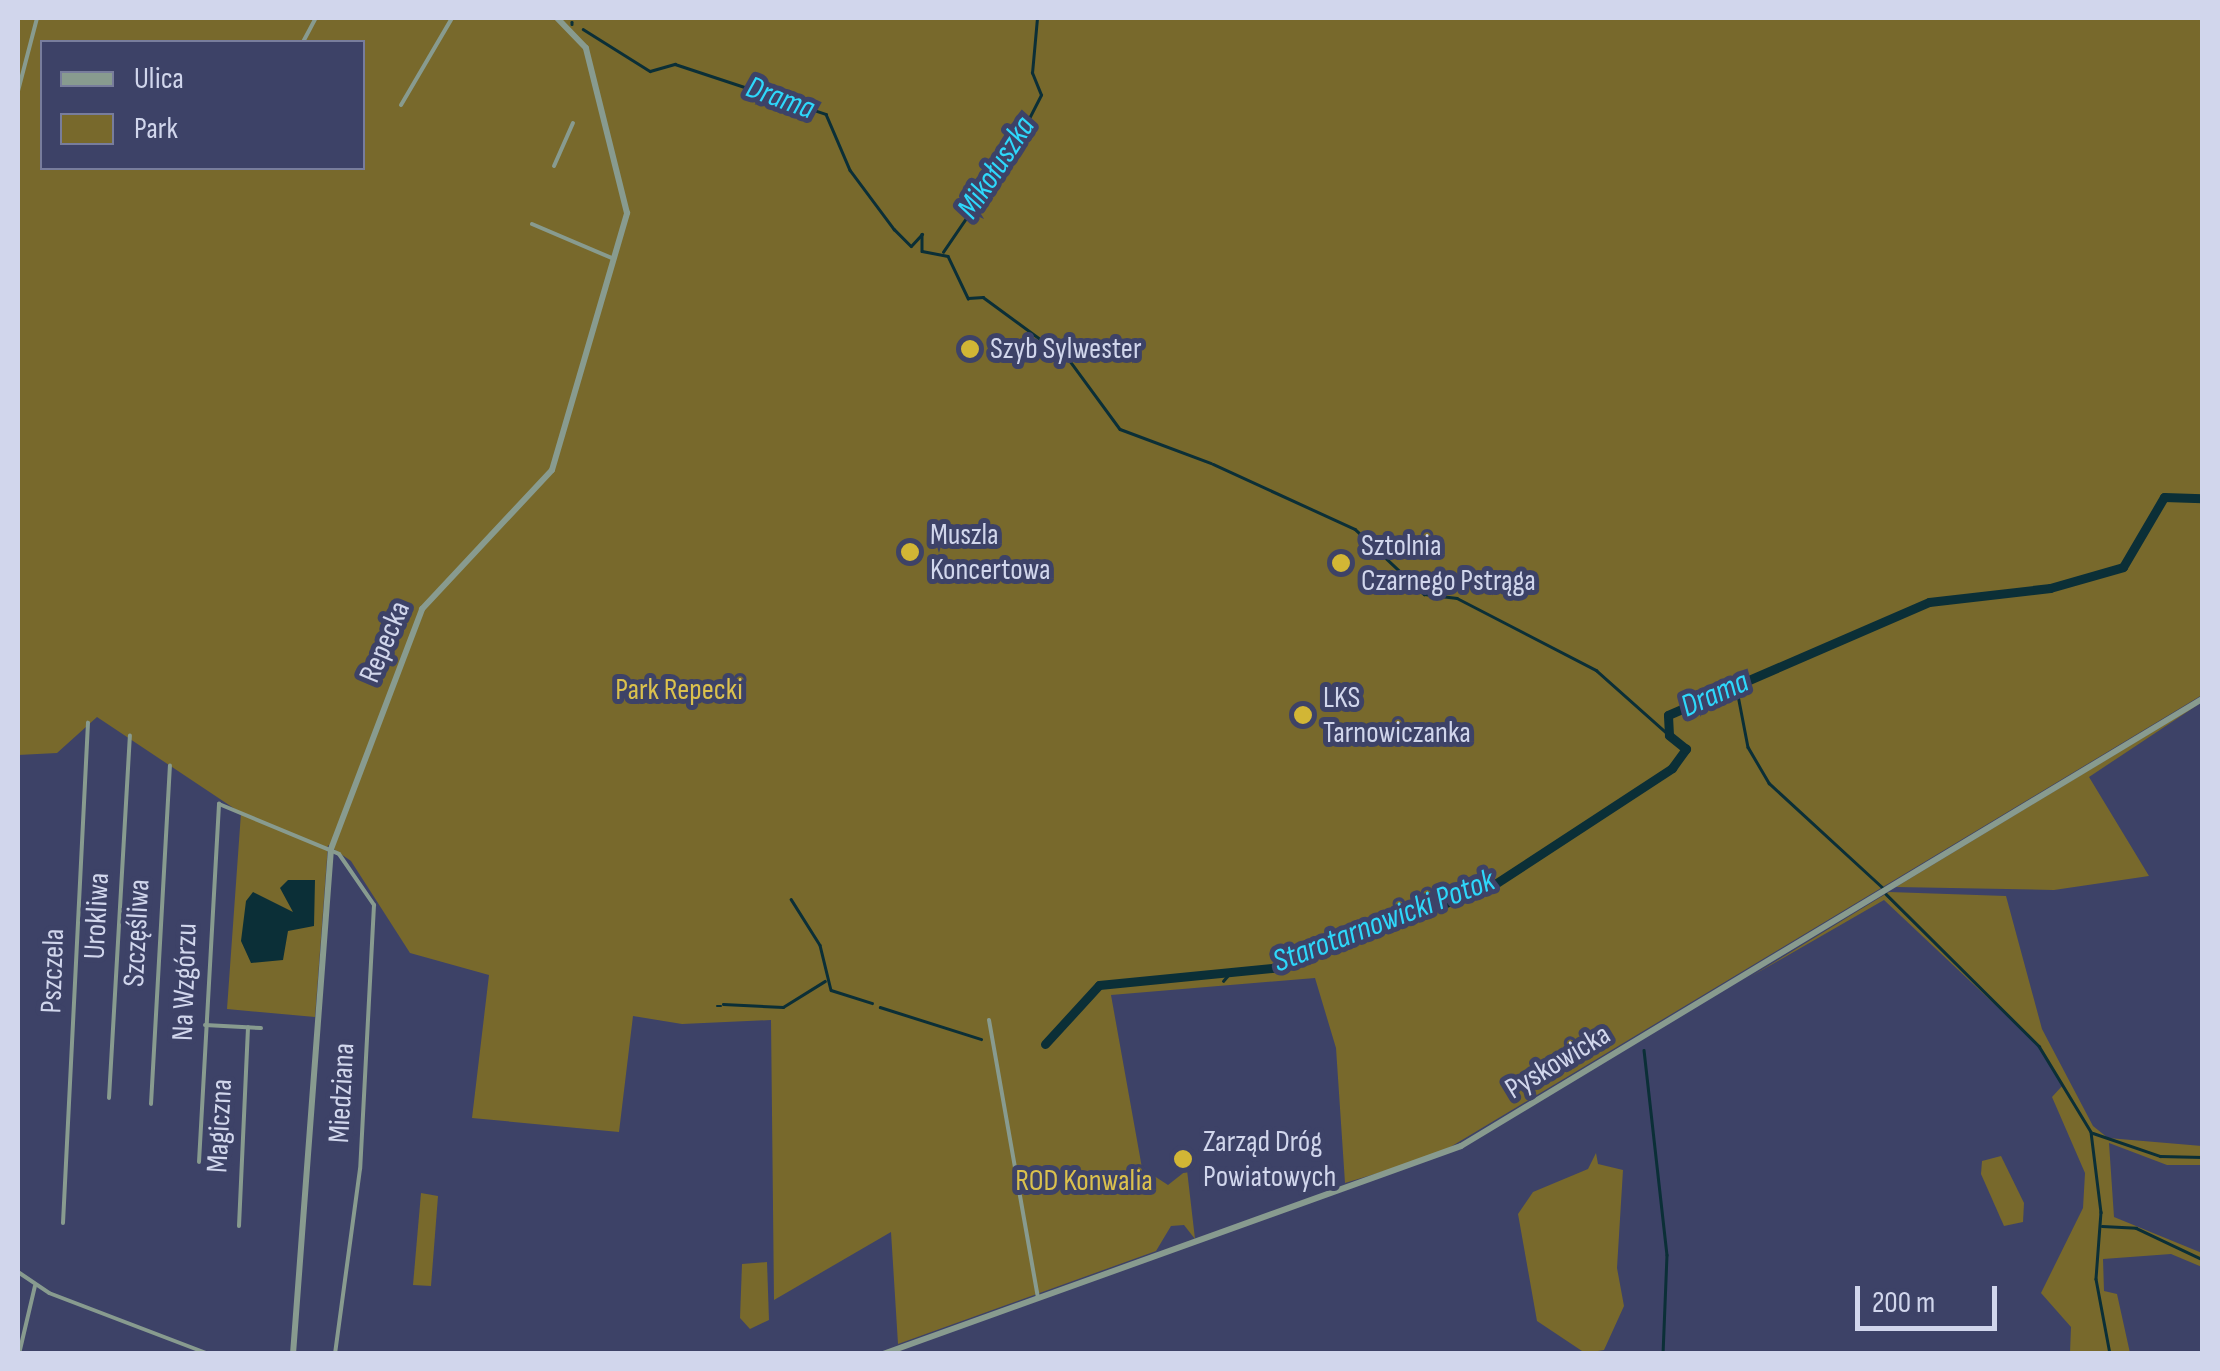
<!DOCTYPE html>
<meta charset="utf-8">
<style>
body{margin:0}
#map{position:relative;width:2220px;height:1371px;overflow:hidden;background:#3d4267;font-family:"Sofia Sans Condensed",sans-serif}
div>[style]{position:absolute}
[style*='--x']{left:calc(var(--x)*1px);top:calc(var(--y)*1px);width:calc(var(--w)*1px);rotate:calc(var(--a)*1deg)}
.green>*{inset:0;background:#78692c}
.water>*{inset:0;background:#0b2f37}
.stream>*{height:2.5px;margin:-1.25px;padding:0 1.25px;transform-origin:1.25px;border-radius:1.25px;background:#0b2f37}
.river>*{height:9px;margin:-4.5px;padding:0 4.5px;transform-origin:4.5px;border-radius:4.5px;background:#0b2f37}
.minor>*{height:4px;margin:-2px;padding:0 2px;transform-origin:2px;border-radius:2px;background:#889b8f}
.tertiary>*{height:6px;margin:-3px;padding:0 3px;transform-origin:3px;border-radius:3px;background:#889b8f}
.dots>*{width:28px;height:28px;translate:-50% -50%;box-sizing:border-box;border:5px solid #3d4267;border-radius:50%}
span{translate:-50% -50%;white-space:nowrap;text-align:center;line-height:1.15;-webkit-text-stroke:10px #3d4267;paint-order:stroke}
.poi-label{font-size:30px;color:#d1d6ec}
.left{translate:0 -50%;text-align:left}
.street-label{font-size:30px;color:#d1d6ec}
.park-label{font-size:30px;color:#dbc14d}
.water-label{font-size:32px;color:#2ed8fb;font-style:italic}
.frame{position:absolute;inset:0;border:20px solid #d1d6ec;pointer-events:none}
.legend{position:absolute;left:40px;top:40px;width:325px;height:130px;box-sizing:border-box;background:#3d4267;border:2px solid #787d9c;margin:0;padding:12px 18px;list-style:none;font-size:30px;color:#d1d6ec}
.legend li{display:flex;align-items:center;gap:20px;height:50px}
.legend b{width:50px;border:2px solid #787d9c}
.scale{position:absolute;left:1855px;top:1286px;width:142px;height:45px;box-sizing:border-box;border:5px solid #d1d6ec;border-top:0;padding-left:12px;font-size:30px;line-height:35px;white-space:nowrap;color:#d1d6ec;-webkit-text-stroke:8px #3d4267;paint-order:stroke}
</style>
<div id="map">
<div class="green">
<div style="clip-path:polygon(evenodd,18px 18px,2202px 18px,2202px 695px,1437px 1155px,1345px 1183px,1336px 1048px,1315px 978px,1111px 995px,1142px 1168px,1168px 1185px,1187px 1170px,1195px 1239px,1184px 1225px,1171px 1226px,1156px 1251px,898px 1344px,891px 1232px,774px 1300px,771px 1020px,682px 1024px,633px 1016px,619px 1132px,472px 1118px,489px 975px,410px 953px,351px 861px,328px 845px,315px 1017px,227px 1009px,241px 813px,97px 717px,57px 753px,18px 755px,18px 18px,42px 42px,362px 42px,362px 168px,42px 168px,42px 42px)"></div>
<div style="clip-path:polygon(2202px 702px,2089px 777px,2149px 876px,2054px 890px,1896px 887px)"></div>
<div style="clip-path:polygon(1889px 892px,2006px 896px,2042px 1029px,2093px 1126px,2108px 1138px,2202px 1146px,2202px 1165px,2167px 1165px,2109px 1143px,2114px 1217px,2202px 1253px,2202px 1267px,2171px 1254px,2103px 1259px,2104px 1291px,2117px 1294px,2130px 1353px,2070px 1353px,2071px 1327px,2041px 1293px,2083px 1208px,2085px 1173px,2052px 1097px,2063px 1085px,2039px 1046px,1884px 900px,1750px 977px)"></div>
<div style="clip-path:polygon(1596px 1153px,1598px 1164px,1623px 1170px,1617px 1268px,1624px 1306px,1604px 1350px,1585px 1353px,1537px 1321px,1518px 1214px,1533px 1192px,1588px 1169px)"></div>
<div style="clip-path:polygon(2001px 1156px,2024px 1203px,2023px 1222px,2004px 1226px,1981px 1174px,1982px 1161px)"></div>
<div style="clip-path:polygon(421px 1193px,438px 1196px,431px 1286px,413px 1285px)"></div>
<div style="clip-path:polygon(767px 1262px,769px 1320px,750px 1329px,740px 1318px,742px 1264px)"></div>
</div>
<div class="water">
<div style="clip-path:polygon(288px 880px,315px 880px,314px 926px,288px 931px,283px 960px,251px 963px,241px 941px,246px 901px,253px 892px,293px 912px,280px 888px)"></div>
</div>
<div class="stream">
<div style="--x:572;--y:22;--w:2;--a:90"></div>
<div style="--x:583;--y:29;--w:79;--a:32.1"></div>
<div style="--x:650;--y:71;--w:26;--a:-16"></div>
<div style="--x:675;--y:64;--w:159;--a:18.3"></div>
<div style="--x:826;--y:114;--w:61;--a:66.8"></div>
<div style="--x:850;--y:170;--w:74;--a:53.3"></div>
<div style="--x:894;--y:229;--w:24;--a:45"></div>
<div style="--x:911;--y:246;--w:16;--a:-47"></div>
<div style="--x:922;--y:234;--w:17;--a:90"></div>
<div style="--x:922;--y:251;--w:26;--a:11"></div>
<div style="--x:948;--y:256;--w:47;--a:64.5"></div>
<div style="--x:968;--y:298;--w:15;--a:-4"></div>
<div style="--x:983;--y:297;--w:108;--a:36.3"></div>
<div style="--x:1070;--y:361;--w:84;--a:53.7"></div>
<div style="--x:1120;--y:429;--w:97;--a:20.5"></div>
<div style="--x:1020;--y:136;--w:46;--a:-62.9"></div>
<div style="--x:1041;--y:95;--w:24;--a:-112"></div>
<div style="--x:1032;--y:73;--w:55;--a:-84.8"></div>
<div style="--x:943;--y:252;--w:126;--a:-55.7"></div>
<div style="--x:1213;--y:464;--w:156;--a:24.6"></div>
<div style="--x:1355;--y:529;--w:95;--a:43.3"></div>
<div style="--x:1424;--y:594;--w:33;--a:7"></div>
<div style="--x:1457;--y:598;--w:157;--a:27.4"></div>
<div style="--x:1596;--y:670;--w:98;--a:41.7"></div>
<div style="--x:1737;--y:690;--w:58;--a:79.1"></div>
<div style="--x:1748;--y:747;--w:42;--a:59.7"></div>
<div style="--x:1769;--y:783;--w:154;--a:42.6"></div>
<div style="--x:1886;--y:894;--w:216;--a:44.8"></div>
<div style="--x:2039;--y:1046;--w:100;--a:58.8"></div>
<div style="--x:2091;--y:1132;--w:81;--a:82.9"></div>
<div style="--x:2101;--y:1212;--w:67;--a:94.3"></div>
<div style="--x:2096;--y:1279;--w:76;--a:79.4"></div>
<div style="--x:791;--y:899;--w:54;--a:57.8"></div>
<div style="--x:820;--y:945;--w:46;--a:76.3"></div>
<div style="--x:831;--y:990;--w:43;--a:17.6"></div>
<div style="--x:1223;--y:981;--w:11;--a:-49"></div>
<div style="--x:723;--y:1004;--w:60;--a:2.9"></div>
<div style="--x:783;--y:1007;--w:49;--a:-31.8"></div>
<div style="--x:717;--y:1006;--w:4;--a:0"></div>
<div style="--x:880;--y:1007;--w:106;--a:17.6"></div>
<div style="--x:1644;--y:1050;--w:206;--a:83.6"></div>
<div style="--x:1667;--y:1255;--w:99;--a:92.3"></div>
<div style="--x:2093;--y:1133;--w:71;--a:18.9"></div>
<div style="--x:2160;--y:1156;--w:42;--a:1.4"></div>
<div style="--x:2102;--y:1226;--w:34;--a:3"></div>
<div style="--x:2136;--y:1228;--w:73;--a:25.2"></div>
</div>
<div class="river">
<div style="--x:1045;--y:1044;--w:80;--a:-47.5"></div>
<div style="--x:1099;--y:985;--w:183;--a:-5.6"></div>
<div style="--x:1281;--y:967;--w:230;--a:-21.2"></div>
<div style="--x:1495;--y:884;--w:212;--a:-33.2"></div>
<div style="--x:1672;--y:768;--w:24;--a:-54"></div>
<div style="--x:1686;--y:749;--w:22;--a:-141"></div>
<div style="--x:1669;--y:735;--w:20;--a:-93"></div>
<div style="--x:1668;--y:715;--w:284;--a:-23.4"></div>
<div style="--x:1929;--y:602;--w:122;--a:-6.6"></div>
<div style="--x:2050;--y:588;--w:76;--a:-16"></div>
<div style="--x:2123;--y:567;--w:81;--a:-59.6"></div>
<div style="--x:2164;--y:497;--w:38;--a:2"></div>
</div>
<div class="minor">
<div style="--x:303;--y:42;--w:27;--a:-62"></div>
<div style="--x:18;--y:91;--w:75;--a:-75.4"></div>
<div style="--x:401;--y:105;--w:101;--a:-59.6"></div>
<div style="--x:554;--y:166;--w:47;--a:-66.2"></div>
<div style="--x:532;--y:224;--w:89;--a:23.1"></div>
<div style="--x:989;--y:1020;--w:282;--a:80"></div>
<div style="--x:205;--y:1025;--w:56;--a:3.1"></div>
<div style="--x:109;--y:1098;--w:363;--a:-86.7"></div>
<div style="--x:151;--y:1104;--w:339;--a:-86.8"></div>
<div style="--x:199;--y:1162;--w:359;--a:-86.8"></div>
<div style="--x:219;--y:804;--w:130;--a:22.6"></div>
<div style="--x:339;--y:854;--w:62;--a:55.5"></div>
<div style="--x:374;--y:905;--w:264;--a:93"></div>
<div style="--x:360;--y:1169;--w:187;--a:97.7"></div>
<div style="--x:63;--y:1223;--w:501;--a:-87.14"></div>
<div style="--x:239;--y:1226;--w:199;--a:-87.4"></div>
<div style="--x:18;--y:1272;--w:37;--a:34"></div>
<div style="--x:49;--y:1293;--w:171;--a:20.9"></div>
<div style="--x:19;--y:1354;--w:70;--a:-76.8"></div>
</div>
<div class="tertiary">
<div style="--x:293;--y:1354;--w:506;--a:-85.7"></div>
<div style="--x:331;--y:849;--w:257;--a:-69.2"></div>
<div style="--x:422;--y:609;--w:190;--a:-46.9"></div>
<div style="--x:552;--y:470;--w:268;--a:-73.7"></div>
<div style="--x:627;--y:213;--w:170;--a:-104"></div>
<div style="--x:586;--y:48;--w:42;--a:-134"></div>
<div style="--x:883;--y:1354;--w:614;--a:-19.79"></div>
<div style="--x:1461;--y:1146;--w:865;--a:-31.1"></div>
</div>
<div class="dots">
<div style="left:970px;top:349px;background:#d2b635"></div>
<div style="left:910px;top:552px;background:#d2b635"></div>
<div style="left:1341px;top:563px;background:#d2b635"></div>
<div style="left:1303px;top:715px;background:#d2b635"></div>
<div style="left:1183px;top:1159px;background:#d2b635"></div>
</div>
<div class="poi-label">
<span class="left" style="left:990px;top:349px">Szyb Sylwester</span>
<span class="left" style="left:930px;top:552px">Muszla<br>Koncertowa</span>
<span class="left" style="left:1361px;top:563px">Sztolnia<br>Czarnego Pstrąga</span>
<span class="left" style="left:1323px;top:715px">LKS<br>Tarnowiczanka</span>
<span class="left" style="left:1203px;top:1159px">Zarząd Dróg<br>Powiatowych</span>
</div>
<div class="street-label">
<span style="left:385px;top:642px;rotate:-67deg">Repecka</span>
<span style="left:97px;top:916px;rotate:-87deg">Urokliwa</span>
<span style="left:137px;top:933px;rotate:-87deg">Szczęśliwa</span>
<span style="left:53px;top:971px;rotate:-88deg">Pszczela</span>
<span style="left:185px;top:982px;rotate:-88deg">Na Wzgórzu</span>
<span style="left:1558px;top:1062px;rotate:-31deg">Pyskowicka</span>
<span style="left:342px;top:1093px;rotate:-87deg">Miedziana</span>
<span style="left:220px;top:1126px;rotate:-87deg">Magiczna</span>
</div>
<div class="park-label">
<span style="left:679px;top:690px">Park Repecki</span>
<span style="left:1084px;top:1181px">ROD Konwalia</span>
</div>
<div class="water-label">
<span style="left:780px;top:99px;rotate:20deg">Drama</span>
<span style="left:997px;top:168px;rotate:-57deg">Mikołuszka</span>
<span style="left:1715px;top:695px;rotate:-24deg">Drama</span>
<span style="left:1384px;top:922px;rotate:-21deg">Starotarnowicki Potok</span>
</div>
<div class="frame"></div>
<ul class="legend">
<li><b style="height:12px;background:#889b8f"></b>Ulica</li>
<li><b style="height:28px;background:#78692c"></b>Park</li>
</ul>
<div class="scale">200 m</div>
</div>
